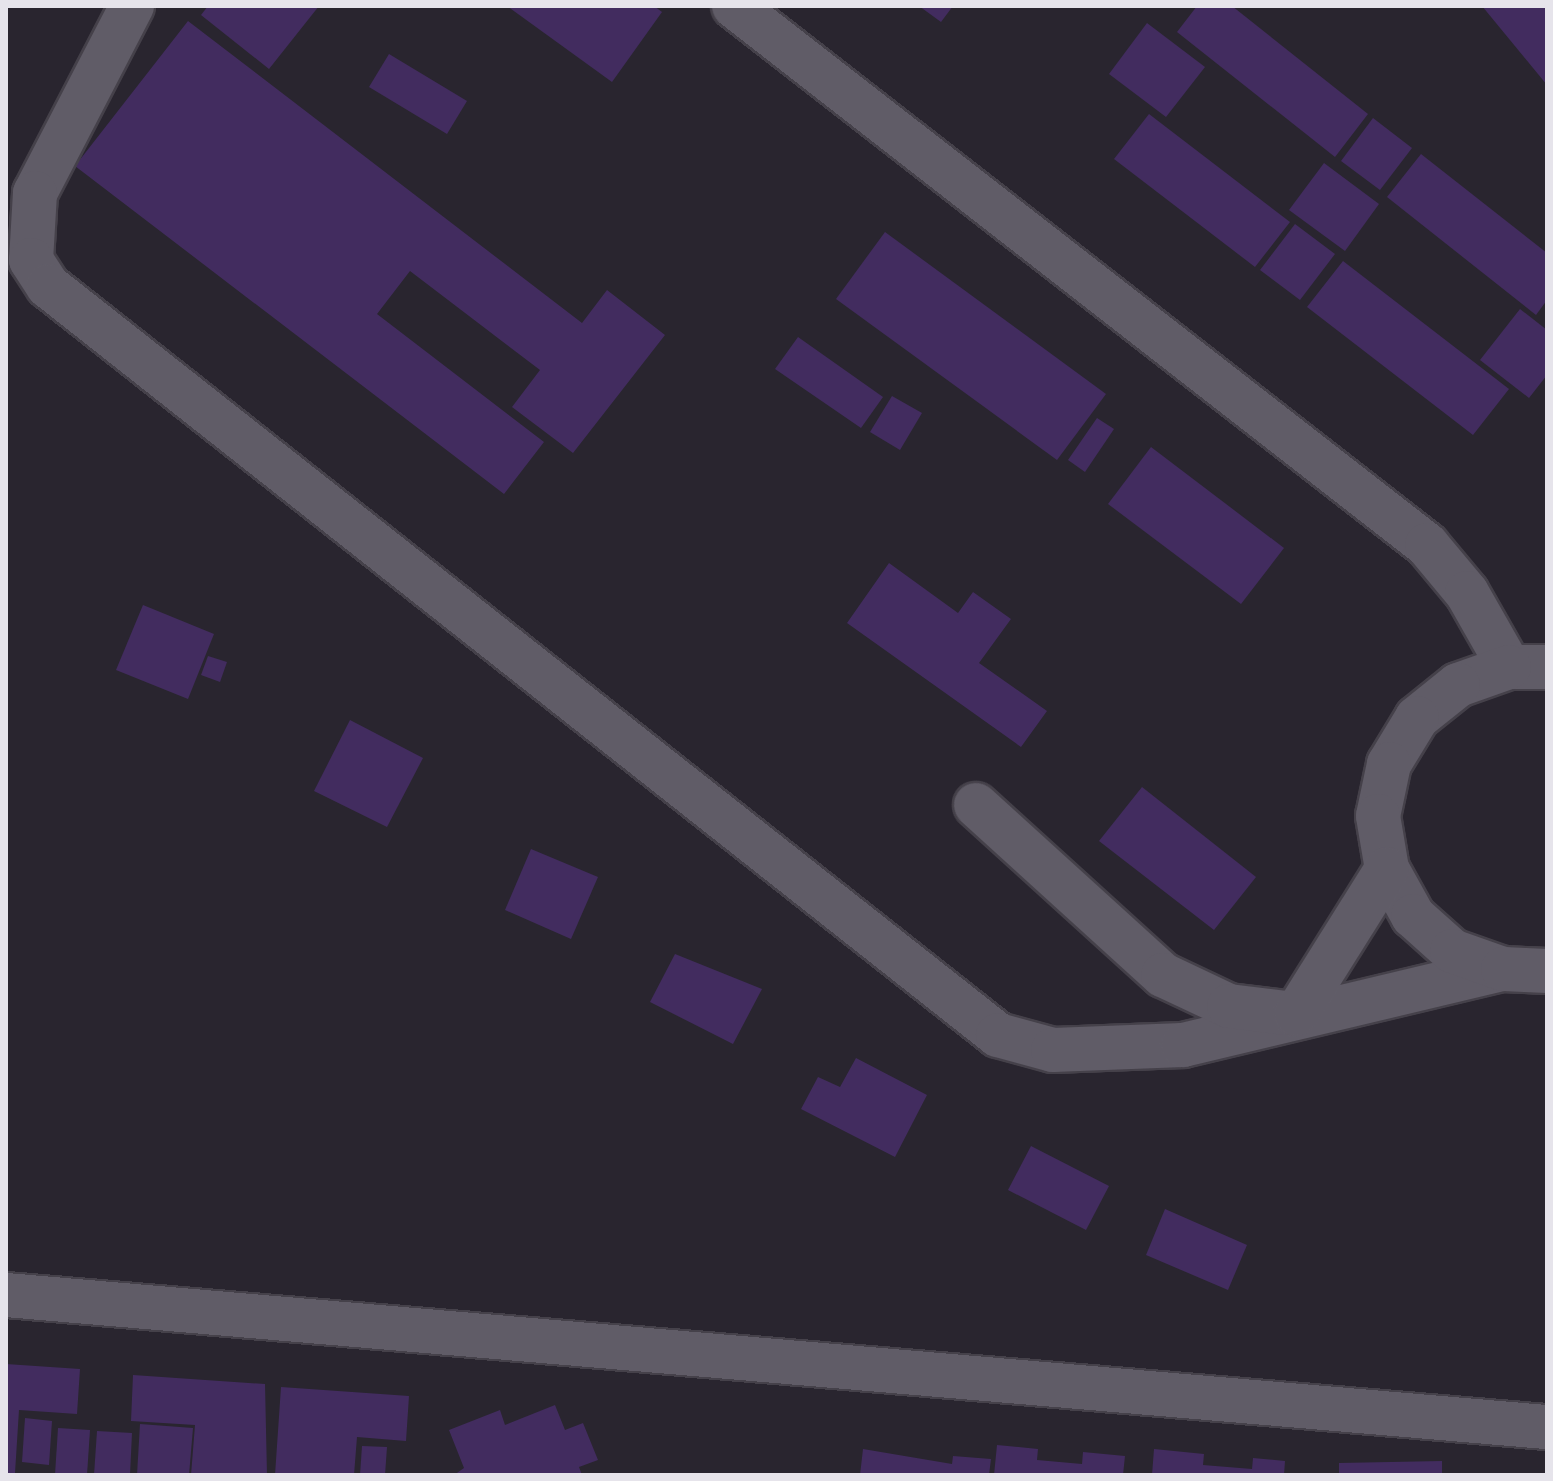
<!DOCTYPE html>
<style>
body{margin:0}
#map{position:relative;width:1553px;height:1481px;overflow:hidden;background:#29252f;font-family:"Varela Round",sans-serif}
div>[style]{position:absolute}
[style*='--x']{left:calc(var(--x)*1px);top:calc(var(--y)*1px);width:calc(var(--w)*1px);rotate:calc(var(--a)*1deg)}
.building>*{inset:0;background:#422c5f}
.roads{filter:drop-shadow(2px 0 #45414a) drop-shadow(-2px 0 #45414a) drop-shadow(0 2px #45414a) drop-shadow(0 -2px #45414a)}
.minor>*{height:44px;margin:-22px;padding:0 22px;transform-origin:22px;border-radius:22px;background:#605c67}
span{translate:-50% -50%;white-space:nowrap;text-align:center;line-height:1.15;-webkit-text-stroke:6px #110f14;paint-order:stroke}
.frame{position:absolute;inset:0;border:8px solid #e6e4eb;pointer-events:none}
</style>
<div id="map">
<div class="building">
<div style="clip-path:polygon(208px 6px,319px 6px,269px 69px,201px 15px)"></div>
<div style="clip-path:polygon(507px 6px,654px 6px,662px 12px,612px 82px)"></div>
<div style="clip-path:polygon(919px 6px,953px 6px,941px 22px)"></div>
<div style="clip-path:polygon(1197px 6px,1232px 6px,1368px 114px,1335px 157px,1177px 32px)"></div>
<div style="clip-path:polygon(1482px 6px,1547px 6px,1547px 85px)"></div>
<div style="clip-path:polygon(188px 21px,582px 323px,607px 290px,665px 335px,573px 453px,512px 407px,540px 370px,410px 271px,377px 314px,544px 442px,504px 494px,75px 166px)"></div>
<div style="clip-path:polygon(1147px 23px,1205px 67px,1166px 117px,1109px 74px)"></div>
<div style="clip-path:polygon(389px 54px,467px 101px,447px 134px,369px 87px)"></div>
<div style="clip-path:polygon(1149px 114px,1290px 222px,1255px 267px,1114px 159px)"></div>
<div style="clip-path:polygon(1373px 118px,1412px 148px,1380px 190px,1341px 161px)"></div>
<div style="clip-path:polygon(1421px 154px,1547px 253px,1547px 300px,1536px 315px,1387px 197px)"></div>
<div style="clip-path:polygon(1324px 163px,1379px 204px,1345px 251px,1289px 210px)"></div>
<div style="clip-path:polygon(1295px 224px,1335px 254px,1300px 300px,1260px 270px)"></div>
<div style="clip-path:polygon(885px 232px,1106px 394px,1057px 460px,836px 299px)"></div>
<div style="clip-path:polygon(1343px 261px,1509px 389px,1473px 435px,1307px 307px)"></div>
<div style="clip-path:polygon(1520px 309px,1547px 330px,1547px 375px,1529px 398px,1480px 360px)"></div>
<div style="clip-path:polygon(798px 337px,883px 397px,861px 428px,775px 369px)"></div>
<div style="clip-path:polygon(892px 396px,922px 413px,900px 450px,870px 432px)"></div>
<div style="clip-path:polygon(1097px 418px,1114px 429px,1085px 472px,1068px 460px)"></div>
<div style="clip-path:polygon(1151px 447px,1284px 548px,1241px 604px,1108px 504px)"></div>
<div style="clip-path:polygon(889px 563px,958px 613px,973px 592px,1011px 619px,979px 663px,1047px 711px,1021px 747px,847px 623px)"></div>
<div style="clip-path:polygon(143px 605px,214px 634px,188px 699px,116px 670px)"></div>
<div style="clip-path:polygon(208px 656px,227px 662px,220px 682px,201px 675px)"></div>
<div style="clip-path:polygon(350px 720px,423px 758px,387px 827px,314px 791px)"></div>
<div style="clip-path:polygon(1142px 787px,1256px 877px,1214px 930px,1099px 841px)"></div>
<div style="clip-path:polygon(531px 849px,598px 877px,571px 939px,505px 910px)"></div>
<div style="clip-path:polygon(675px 954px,762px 989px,733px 1044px,650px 1002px)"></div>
<div style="clip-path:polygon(856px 1058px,927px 1095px,895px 1157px,801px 1109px,818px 1077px,840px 1087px)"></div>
<div style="clip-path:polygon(1031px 1146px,1109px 1186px,1086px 1230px,1008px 1190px)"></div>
<div style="clip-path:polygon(1165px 1209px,1247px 1245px,1228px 1290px,1146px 1255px)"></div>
<div style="clip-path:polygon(6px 1364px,80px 1369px,77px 1414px,19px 1410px,15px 1473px,6px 1473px)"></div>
<div style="clip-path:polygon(133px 1375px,265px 1384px,267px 1475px,191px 1475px,195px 1425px,131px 1421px)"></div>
<div style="clip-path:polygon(281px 1387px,409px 1396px,406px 1441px,357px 1437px,354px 1475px,275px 1475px)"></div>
<div style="clip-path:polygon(555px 1405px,565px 1430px,583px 1423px,598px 1460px,579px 1467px,582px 1475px,454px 1475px,464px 1468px,449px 1430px,500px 1410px,505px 1425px)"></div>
<div style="clip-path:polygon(25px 1418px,52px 1421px,49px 1465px,22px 1462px)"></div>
<div style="clip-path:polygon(140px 1424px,193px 1428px,189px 1475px,137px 1475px)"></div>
<div style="clip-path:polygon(58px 1428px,90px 1430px,87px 1475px,55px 1475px)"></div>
<div style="clip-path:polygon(97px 1431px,132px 1433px,130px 1475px,94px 1475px)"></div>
<div style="clip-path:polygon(997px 1445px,1038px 1449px,1037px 1460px,1082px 1464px,1083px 1452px,1125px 1456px,1123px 1475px,994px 1475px)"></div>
<div style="clip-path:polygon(362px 1446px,387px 1447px,385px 1475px,360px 1475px)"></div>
<div style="clip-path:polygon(863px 1449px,952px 1464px,953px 1456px,991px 1459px,989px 1475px,860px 1475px)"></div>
<div style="clip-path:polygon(1154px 1449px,1204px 1454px,1203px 1465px,1252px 1469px,1253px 1458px,1285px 1461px,1284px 1475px,1152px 1475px)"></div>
<div style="clip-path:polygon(1442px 1461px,1442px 1475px,1339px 1475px,1339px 1463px)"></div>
</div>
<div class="roads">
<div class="minor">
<div style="--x:132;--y:6;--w:211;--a:117.4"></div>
<div style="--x:35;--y:193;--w:67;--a:93.4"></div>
<div style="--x:31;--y:260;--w:31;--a:57"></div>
<div style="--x:48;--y:286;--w:1210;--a:38.25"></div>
<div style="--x:998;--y:1035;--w:57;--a:15.3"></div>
<div style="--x:1053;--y:1050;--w:130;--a:-2.2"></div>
<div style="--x:1183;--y:1045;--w:329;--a:-13.4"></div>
<div style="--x:734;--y:6;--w:878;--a:37.87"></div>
<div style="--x:1427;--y:545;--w:62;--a:50.2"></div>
<div style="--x:1467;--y:593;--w:85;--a:60.4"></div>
<div style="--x:1547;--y:667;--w:38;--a:180"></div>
<div style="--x:1509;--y:667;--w:54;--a:160.6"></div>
<div style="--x:1458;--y:685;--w:53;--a:141.2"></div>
<div style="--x:1417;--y:718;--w:54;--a:121.3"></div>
<div style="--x:1389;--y:764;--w:53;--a:101.9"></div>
<div style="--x:1378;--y:816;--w:54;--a:80.4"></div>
<div style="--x:1387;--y:869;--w:54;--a:61"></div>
<div style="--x:1413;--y:916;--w:52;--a:41.9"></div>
<div style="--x:1452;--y:951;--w:54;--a:19.4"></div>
<div style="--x:1503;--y:969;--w:44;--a:2.6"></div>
<div style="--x:976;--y:805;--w:253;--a:42.3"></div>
<div style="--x:1163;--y:975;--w:73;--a:25.2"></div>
<div style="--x:1229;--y:1006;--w:56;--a:7.1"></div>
<div style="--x:1296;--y:1014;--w:171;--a:-57.9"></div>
<div style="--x:6;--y:1295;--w:1547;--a:4.9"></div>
</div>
</div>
<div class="frame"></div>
</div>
